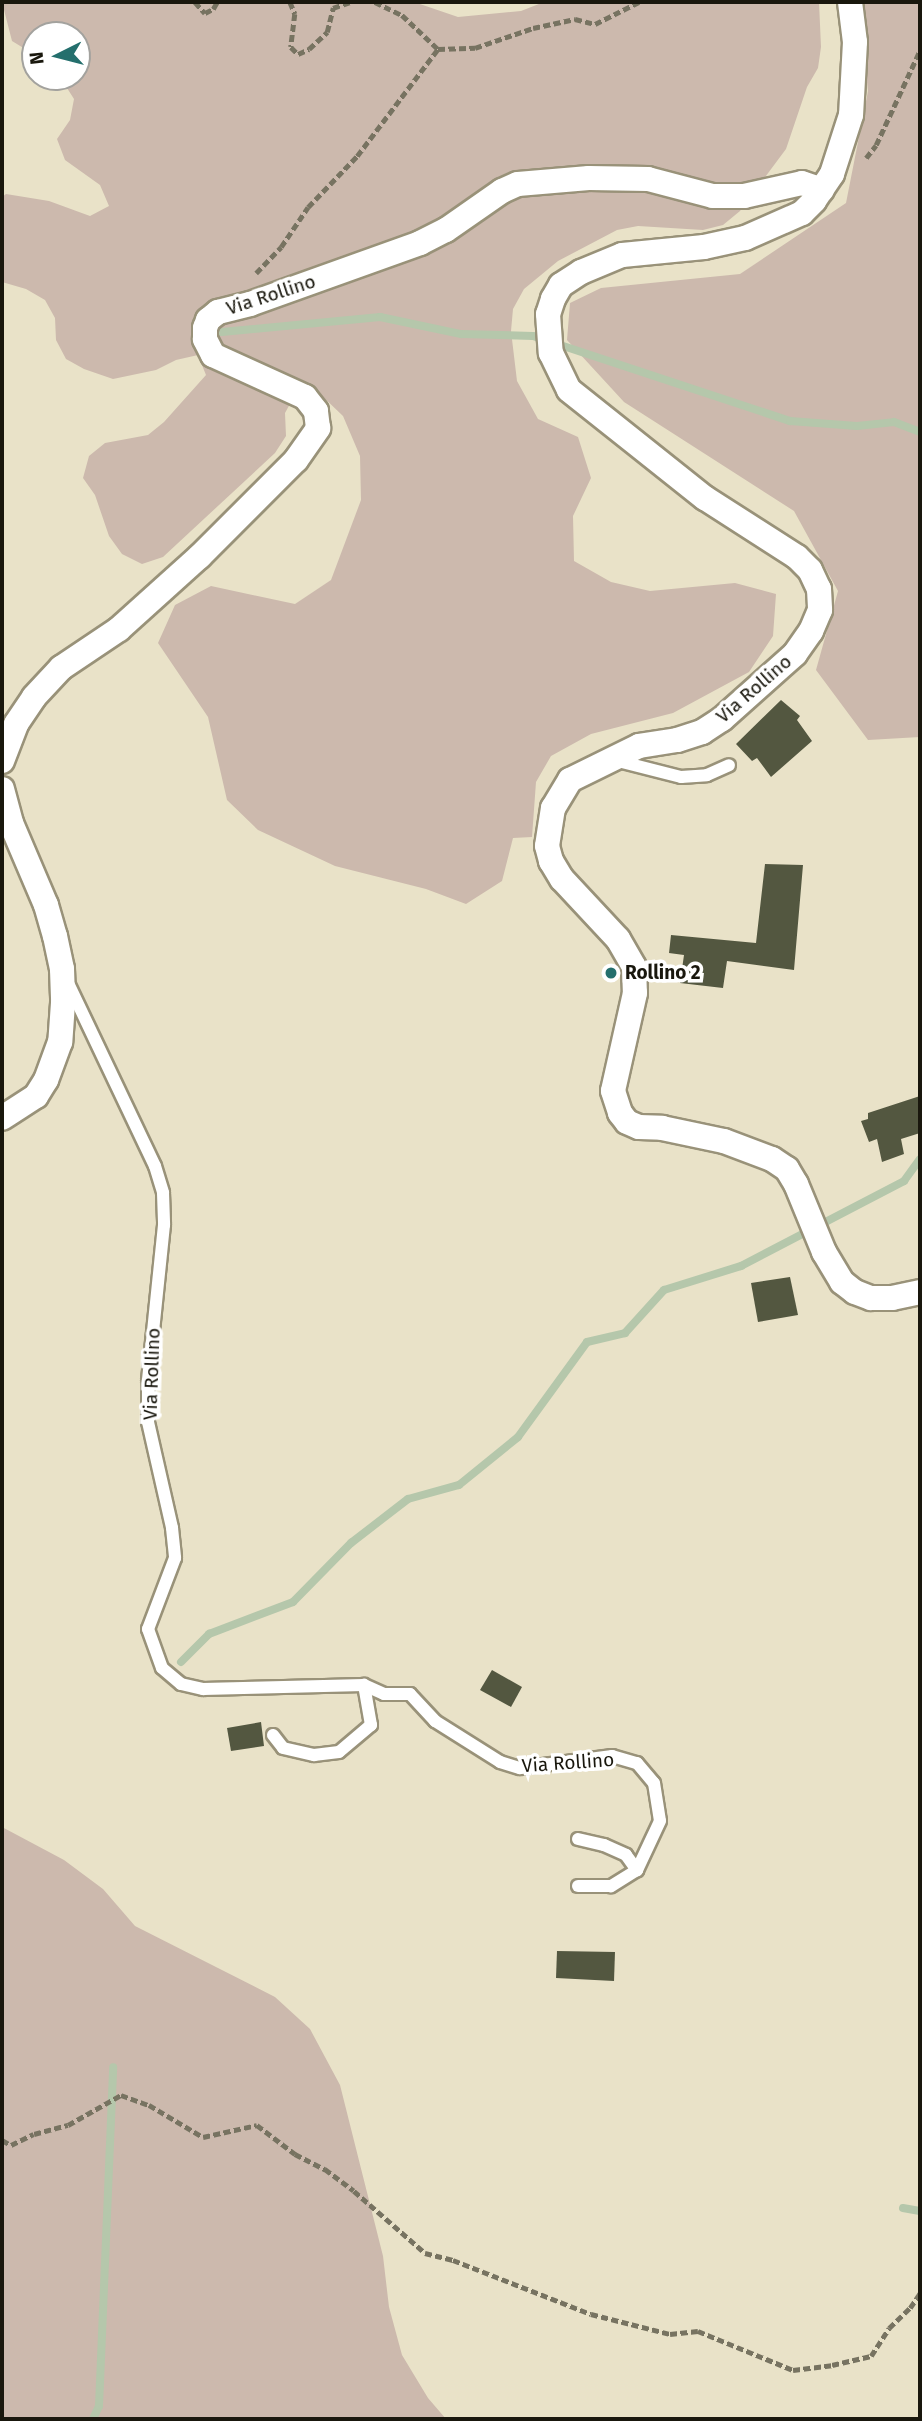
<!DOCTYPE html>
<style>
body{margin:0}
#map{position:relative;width:922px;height:2421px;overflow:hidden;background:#e9e2c8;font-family:"Fira Sans",sans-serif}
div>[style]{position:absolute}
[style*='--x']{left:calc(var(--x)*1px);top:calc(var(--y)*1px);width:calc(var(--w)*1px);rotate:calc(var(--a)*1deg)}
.green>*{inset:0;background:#ccb9ad}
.stream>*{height:8px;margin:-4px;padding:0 4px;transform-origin:4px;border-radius:4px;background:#b5c7ab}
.building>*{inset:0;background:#535740}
.path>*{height:4.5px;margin-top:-2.25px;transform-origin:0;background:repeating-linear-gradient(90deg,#777361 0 7px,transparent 0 10.5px)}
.roads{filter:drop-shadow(2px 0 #999279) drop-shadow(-2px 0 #999279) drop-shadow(0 2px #999279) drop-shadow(0 -2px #999279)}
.lane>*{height:12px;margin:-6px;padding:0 6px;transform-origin:6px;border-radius:6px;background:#fff}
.street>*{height:24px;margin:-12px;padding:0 12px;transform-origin:12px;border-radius:12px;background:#fff}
.dots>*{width:19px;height:19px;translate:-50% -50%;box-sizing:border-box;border:4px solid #fff;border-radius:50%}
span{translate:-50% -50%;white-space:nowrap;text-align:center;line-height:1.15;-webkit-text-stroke:7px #fff;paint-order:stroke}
.street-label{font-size:19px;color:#19170d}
.poi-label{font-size:19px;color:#19170d;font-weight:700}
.left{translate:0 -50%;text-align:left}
.frame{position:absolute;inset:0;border:4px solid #19170d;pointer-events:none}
.north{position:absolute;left:21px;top:21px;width:70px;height:70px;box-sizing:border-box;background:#fff;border:2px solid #a3a29e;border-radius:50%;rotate:264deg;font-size:19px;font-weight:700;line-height:28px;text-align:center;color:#19170d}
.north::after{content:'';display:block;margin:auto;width:24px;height:32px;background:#246f6d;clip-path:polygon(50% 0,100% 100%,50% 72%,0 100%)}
</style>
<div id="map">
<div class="green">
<div style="clip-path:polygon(2px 2px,414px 2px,458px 17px,521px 11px,544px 2px,819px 2px,821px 47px,818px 68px,807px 87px,786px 149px,740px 211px,723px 225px,703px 230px,638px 226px,617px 230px,558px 261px,524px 289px,513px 309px,511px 331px,517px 381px,538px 419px,578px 437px,591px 478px,573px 516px,574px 561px,611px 582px,650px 591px,735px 583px,776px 594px,773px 636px,749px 672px,673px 713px,591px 734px,551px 756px,536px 782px,532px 837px,513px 838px,502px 881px,466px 904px,426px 889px,335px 866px,258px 830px,227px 800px,208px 717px,158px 643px,175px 605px,211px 586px,295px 604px,331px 580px,361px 500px,360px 456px,343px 416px,319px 393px,296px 393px,285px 413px,286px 436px,275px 453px,163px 557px,142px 564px,122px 554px,109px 536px,95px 495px,83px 478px,89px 456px,105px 443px,148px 435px,164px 422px,206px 375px,198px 355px,176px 360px,156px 370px,113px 379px,84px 369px,66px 359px,56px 340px,55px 318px,45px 300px,26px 289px,2px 282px,2px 197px,6px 194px,49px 201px,90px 216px,109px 206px,100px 185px,65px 160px,57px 139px,70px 120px,74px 99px,60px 77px,77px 77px,77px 35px,35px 35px,35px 55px,12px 41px)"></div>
<div style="clip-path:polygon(858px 2px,920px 2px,920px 737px,868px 740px,816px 670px,838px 591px,794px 511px,624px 402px,567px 340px,570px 303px,601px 288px,740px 274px,846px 203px,868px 91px)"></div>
<div style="clip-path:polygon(2px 1827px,64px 1860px,103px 1889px,135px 1926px,275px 1997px,310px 2029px,340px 2085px,383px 2256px,389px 2307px,402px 2355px,428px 2398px,446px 2419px,2px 2419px)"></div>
</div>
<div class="stream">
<div style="--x:222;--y:332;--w:159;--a:-5.4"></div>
<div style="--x:380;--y:317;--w:83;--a:11.9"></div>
<div style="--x:461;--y:334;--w:72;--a:1.6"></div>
<div style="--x:533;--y:336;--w:271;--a:18.3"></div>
<div style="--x:790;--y:421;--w:67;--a:4.3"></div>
<div style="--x:857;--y:426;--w:37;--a:-6"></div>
<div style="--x:894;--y:422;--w:28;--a:21"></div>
<div style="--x:181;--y:1662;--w:40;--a:-45"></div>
<div style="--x:209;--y:1634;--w:90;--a:-20.9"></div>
<div style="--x:293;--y:1602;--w:83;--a:-45.5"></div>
<div style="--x:351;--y:1543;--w:72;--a:-37.7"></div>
<div style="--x:408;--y:1499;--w:53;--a:-15.4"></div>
<div style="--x:459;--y:1485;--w:76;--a:-39.1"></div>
<div style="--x:518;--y:1437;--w:117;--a:-54"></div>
<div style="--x:587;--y:1342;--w:39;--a:-13"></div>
<div style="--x:625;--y:1333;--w:58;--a:-47.8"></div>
<div style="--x:664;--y:1290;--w:81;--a:-17.3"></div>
<div style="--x:741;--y:1266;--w:184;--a:-27.5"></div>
<div style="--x:904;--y:1181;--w:27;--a:-54"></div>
<div style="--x:903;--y:2208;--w:17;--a:10"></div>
<div style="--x:93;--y:2419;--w:14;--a:-65"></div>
<div style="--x:99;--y:2406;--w:339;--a:-87.6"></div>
</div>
<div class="building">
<div style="clip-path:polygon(781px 700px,800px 716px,797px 720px,812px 741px,771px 777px,757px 758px,752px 761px,736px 744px)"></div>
<div style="clip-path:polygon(765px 864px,803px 865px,794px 970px,727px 961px,723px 988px,680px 983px,684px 955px,669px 953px,671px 935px,756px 943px)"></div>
<div style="clip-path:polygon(920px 1096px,920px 1133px,901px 1139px,904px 1154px,882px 1162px,877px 1139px,869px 1142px,861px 1121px,868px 1119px,868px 1113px)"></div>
<div style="clip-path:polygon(790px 1277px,798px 1315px,758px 1322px,751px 1283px)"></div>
<div style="clip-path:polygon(492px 1670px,522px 1687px,511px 1707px,480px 1690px)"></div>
<div style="clip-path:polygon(261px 1722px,264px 1746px,231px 1751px,227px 1728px)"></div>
<div style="clip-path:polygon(557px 1951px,615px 1952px,614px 1981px,556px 1978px)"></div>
</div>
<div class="path">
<div style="--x:195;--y:2;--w:15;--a:48"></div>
<div style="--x:205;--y:13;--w:9;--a:-27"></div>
<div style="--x:213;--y:9;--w:8;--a:-60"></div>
<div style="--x:290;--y:2;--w:13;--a:67"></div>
<div style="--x:295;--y:14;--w:33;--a:97"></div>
<div style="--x:291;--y:47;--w:10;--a:45"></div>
<div style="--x:298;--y:54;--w:12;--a:-24"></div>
<div style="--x:309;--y:49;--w:25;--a:-43"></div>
<div style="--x:327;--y:32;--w:25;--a:-76"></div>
<div style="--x:333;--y:8;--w:18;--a:-19"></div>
<div style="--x:375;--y:2;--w:30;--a:26"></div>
<div style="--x:402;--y:15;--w:50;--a:43.4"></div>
<div style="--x:438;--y:49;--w:37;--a:-2"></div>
<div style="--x:475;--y:48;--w:61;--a:-19"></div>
<div style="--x:533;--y:28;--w:43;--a:-12.1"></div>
<div style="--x:575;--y:19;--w:21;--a:14"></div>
<div style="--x:595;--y:24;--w:49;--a:-26.6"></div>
<div style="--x:866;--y:158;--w:16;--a:-52"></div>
<div style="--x:876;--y:145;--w:105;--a:-65.1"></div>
<div style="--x:256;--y:273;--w:36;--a:-46"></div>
<div style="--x:281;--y:247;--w:48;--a:-56"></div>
<div style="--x:308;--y:207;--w:71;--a:-46.1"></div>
<div style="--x:357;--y:156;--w:134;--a:-52.9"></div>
<div style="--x:2;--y:2140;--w:10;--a:29"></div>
<div style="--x:11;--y:2145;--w:25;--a:-26"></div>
<div style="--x:34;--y:2134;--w:35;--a:-15"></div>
<div style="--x:68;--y:2125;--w:61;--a:-29.5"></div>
<div style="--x:121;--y:2095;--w:30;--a:20"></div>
<div style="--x:149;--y:2105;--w:63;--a:30.7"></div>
<div style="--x:203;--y:2137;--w:55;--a:-12.5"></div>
<div style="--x:257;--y:2125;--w:48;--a:37.3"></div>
<div style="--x:295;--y:2154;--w:34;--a:27"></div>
<div style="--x:325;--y:2169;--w:36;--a:37"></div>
<div style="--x:354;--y:2191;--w:94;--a:41.1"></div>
<div style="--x:425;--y:2253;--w:29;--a:14"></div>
<div style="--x:453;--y:2260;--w:148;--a:21.4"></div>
<div style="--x:591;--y:2314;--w:81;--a:14.2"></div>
<div style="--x:670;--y:2334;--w:28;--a:-6"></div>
<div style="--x:698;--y:2331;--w:103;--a:22.3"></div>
<div style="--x:793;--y:2370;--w:39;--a:-7"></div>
<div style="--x:832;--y:2365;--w:40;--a:-13"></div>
<div style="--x:871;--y:2356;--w:33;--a:-57"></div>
<div style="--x:889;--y:2328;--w:29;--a:-44"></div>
<div style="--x:910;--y:2308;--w:18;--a:-56"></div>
</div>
<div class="roads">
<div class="lane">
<div style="--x:618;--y:761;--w:65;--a:14.3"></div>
<div style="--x:681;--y:777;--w:26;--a:-4"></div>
<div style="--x:707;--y:775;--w:24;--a:-24"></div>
<div style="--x:69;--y:985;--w:200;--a:64.6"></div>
<div style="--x:155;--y:1166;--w:28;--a:73"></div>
<div style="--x:163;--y:1193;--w:32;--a:88"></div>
<div style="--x:164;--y:1225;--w:157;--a:95.9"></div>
<div style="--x:148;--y:1381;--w:41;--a:90"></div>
<div style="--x:148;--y:1422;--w:109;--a:77.2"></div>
<div style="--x:172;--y:1528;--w:30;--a:84"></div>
<div style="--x:175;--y:1558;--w:76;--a:110.8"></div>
<div style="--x:148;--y:1629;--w:41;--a:70.3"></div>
<div style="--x:162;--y:1668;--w:25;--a:40"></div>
<div style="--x:181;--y:1684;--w:23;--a:13"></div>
<div style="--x:203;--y:1689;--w:161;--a:-1.4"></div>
<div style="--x:364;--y:1685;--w:22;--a:24"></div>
<div style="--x:384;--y:1694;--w:26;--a:0"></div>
<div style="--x:410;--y:1694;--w:37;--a:47"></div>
<div style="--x:435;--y:1721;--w:77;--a:32.2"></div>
<div style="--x:500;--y:1762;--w:21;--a:17"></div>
<div style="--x:520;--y:1768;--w:93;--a:-7.4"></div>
<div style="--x:612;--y:1756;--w:26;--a:16"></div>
<div style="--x:637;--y:1763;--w:26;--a:50"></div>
<div style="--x:654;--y:1783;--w:38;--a:81"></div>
<div style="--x:660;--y:1821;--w:54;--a:115.1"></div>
<div style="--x:637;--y:1870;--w:31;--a:148"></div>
<div style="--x:611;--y:1886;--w:33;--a:180"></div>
<div style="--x:273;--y:1735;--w:16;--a:52"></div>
<div style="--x:283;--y:1748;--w:32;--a:13"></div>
<div style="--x:314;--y:1755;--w:25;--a:-7"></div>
<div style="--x:339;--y:1752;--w:42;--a:-40.2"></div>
<div style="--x:371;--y:1725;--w:41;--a:-99.9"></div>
<div style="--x:578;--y:1839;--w:27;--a:13"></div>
<div style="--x:604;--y:1845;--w:24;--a:24"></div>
<div style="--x:626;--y:1855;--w:19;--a:54"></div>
</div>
<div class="street">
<div style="--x:850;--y:2;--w:40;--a:82.9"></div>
<div style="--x:855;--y:42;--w:73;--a:93.1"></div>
<div style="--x:851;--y:115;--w:62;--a:107.9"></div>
<div style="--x:832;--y:174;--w:32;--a:124"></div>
<div style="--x:814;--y:201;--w:17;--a:135"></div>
<div style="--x:802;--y:213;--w:62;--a:156.3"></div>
<div style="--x:745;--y:238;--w:42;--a:167.6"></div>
<div style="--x:704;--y:247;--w:82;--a:174.4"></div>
<div style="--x:622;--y:255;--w:44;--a:157.5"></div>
<div style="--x:581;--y:272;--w:24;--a:147"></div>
<div style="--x:561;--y:285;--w:16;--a:120"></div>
<div style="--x:553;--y:299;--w:16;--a:108"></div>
<div style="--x:548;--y:314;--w:39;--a:86"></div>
<div style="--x:551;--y:353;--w:41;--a:64.1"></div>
<div style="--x:569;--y:390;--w:174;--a:38.5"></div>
<div style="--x:705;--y:498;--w:109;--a:32.7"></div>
<div style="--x:797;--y:557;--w:18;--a:45"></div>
<div style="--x:810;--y:570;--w:21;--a:65"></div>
<div style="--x:819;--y:589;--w:21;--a:87"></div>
<div style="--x:820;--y:610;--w:23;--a:113"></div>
<div style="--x:811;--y:631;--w:28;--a:125"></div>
<div style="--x:795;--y:654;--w:98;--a:138.3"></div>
<div style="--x:722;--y:719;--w:24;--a:147"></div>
<div style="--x:702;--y:732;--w:26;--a:162"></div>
<div style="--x:677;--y:740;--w:38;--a:171"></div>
<div style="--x:639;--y:746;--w:77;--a:153.8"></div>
<div style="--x:570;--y:780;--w:33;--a:121"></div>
<div style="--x:553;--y:808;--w:38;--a:99"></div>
<div style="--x:547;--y:846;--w:16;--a:75"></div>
<div style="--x:551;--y:861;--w:21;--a:59"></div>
<div style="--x:562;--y:879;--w:82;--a:47"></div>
<div style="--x:618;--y:939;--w:32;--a:60"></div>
<div style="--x:634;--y:967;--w:26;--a:88"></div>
<div style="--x:635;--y:993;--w:100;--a:102.7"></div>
<div style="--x:613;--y:1091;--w:23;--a:72"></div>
<div style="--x:620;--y:1113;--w:11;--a:52"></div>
<div style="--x:627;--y:1122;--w:13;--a:23"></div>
<div style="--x:639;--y:1127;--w:23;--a:2"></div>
<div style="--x:662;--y:1128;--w:63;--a:11.8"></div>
<div style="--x:724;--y:1141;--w:51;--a:20.6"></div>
<div style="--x:772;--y:1159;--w:18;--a:34"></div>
<div style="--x:787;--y:1169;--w:17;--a:59"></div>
<div style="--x:796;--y:1184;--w:74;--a:67.6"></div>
<div style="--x:824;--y:1252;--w:35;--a:59"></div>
<div style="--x:842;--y:1282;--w:16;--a:38"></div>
<div style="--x:855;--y:1292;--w:17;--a:21"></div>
<div style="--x:871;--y:1298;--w:21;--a:0"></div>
<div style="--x:892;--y:1298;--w:29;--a:-12"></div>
<div style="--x:2;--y:761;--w:40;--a:-69"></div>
<div style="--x:16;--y:724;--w:32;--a:-56"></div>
<div style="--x:34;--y:697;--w:40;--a:-47"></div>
<div style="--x:61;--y:668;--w:70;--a:-33.9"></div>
<div style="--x:119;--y:629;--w:108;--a:-42"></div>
<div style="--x:199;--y:557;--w:137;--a:-45"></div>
<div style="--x:296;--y:460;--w:39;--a:-55"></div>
<div style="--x:318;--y:428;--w:17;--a:-97"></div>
<div style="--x:316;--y:411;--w:18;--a:-128"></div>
<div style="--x:305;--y:397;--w:101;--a:-155.5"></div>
<div style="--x:213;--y:355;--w:18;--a:-117"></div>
<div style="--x:205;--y:339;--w:11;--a:-90"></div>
<div style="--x:205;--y:328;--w:9;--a:-69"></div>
<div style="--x:208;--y:320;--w:13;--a:-39"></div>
<div style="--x:218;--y:312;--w:33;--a:-14"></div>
<div style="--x:250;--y:304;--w:181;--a:-19.7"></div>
<div style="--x:420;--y:243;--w:29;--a:-27"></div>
<div style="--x:446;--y:230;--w:68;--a:-34.9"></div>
<div style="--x:502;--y:191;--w:17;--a:-24"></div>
<div style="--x:518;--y:184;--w:71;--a:-4.8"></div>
<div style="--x:589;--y:178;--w:59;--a:1"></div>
<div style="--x:648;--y:179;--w:67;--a:14.7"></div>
<div style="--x:713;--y:196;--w:31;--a:0"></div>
<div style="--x:744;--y:196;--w:59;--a:-12.6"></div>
<div style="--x:802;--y:183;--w:21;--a:19"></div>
<div style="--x:2;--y:789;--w:35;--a:75"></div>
<div style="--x:11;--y:823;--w:89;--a:66.9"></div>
<div style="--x:46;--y:905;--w:32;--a:74"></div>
<div style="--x:55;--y:936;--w:34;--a:78"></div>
<div style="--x:62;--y:969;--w:34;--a:88"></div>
<div style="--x:63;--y:1003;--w:39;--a:94"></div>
<div style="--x:60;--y:1042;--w:40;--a:110.2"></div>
<div style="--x:46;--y:1080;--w:19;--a:122"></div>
<div style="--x:36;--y:1096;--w:40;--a:147.1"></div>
</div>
</div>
<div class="dots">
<div style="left:611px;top:973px;background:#246f6d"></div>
</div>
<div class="street-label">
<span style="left:271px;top:295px;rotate:-18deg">Via Rollino</span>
<span style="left:754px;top:689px;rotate:-41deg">Via Rollino</span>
<span style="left:152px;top:1374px;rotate:-88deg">Via Rollino</span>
<span style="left:568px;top:1763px;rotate:-4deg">Via Rollino</span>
</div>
<div class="poi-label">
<span class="left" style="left:625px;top:973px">Rollino 2</span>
</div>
<div class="frame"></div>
<div class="north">N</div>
</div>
